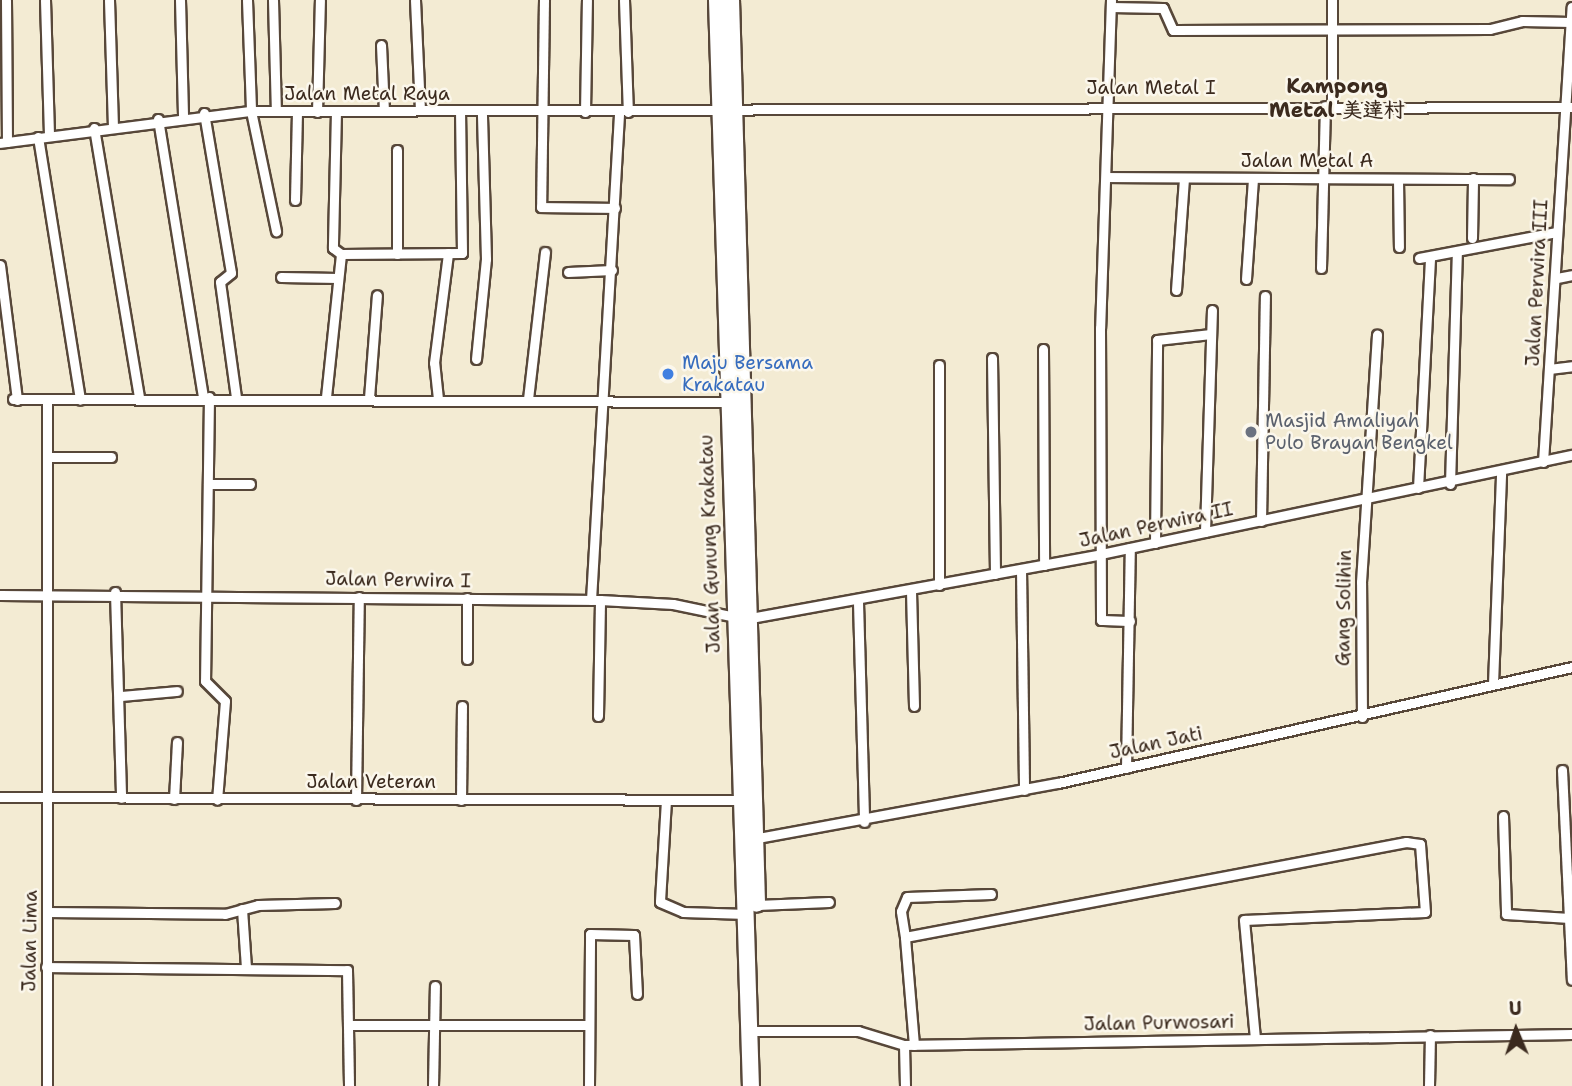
<!DOCTYPE html>
<meta charset="utf-8">
<style>
body{margin:0}
#map{position:relative;width:1572px;height:1086px;overflow:hidden;background:#f3ebd3;font-family:"Shantell Sans","LXGW WenKai TC",sans-serif}
div>[style]{position:absolute}
[style*='--x']{left:calc(var(--x)*1px);top:calc(var(--y)*1px);width:calc(var(--w)*1px);rotate:calc(var(--a)*1deg)}
.roads{filter:drop-shadow(2px 0 #574739) drop-shadow(-2px 0 #574739) drop-shadow(0 2px #574739) drop-shadow(0 -2px #574739)}
.street>*{height:9px;margin:-4.5px;padding:0 4.5px;transform-origin:4.5px;border-radius:4.5px;background:#fff}
.highway>*{height:16px;margin:-8px;padding:0 8px;transform-origin:8px;border-radius:8px;background:#fff}
.dots>*{width:19px;height:19px;translate:-50% -50%;box-sizing:border-box;border:4px solid #fbf7ec;border-radius:50%}
span{translate:-50% -50%;white-space:nowrap;text-align:center;line-height:1.15;-webkit-text-stroke:5px #fbf7ec;paint-order:stroke}
.street-label{font-size:19px;color:#3b2a1e}
.shop-label{font-size:19px;color:#366cbe}
.left{translate:0 -50%;text-align:left}
.worship-label{font-size:19px;color:#5b616d}
.neighbourhood-label{font-size:21px;color:#3b2a1e;font-weight:700}
.north{position:absolute;left:1481px;top:995px;width:70px;height:70px;-webkit-text-stroke:5px #fbf7ec;paint-order:stroke;rotate:358deg;font-size:19px;font-weight:700;line-height:28px;text-align:center;color:#3b2a1e}
.north::after{content:'';display:block;margin:auto;width:24px;height:32px;background:#3b2a1e;clip-path:polygon(50% 0,100% 100%,50% 72%,0 100%)}
</style>
<div id="map">
<div class="roads">
<div class="street">
<div style="--x:6;--y:0;--w:142;--a:89.6"></div>
<div style="--x:45;--y:0;--w:135;--a:88.3"></div>
<div style="--x:109;--y:0;--w:125;--a:88.2"></div>
<div style="--x:180;--y:0;--w:115;--a:88.5"></div>
<div style="--x:247;--y:0;--w:111;--a:87.9"></div>
<div style="--x:251;--y:111;--w:123;--a:78.2"></div>
<div style="--x:273;--y:0;--w:111;--a:88.5"></div>
<div style="--x:415;--y:0;--w:110;--a:87.4"></div>
<div style="--x:544;--y:0;--w:207;--a:90.8"></div>
<div style="--x:541;--y:207;--w:74;--a:0.8"></div>
<div style="--x:624;--y:0;--w:112;--a:88"></div>
<div style="--x:1111;--y:0;--w:328;--a:91.9"></div>
<div style="--x:1100;--y:328;--w:292;--a:89.8"></div>
<div style="--x:1101;--y:620;--w:29;--a:2"></div>
<div style="--x:1111;--y:7;--w:52;--a:1.1"></div>
<div style="--x:1163;--y:8;--w:24;--a:66"></div>
<div style="--x:1173;--y:30;--w:317;--a:-0.2"></div>
<div style="--x:1490;--y:29;--w:33;--a:-14"></div>
<div style="--x:1522;--y:21;--w:49;--a:1.2"></div>
<div style="--x:381;--y:45;--w:65;--a:87.4"></div>
<div style="--x:1332;--y:106;--w:106;--a:-90"></div>
<div style="--x:336;--y:111;--w:137;--a:91.3"></div>
<div style="--x:333;--y:248;--w:10;--a:37"></div>
<div style="--x:317;--y:112;--w:112;--a:-88.5"></div>
<div style="--x:585;--y:112;--w:112;--a:-89"></div>
<div style="--x:204;--y:113;--w:162;--a:80.4"></div>
<div style="--x:231;--y:273;--w:14;--a:141"></div>
<div style="--x:220;--y:282;--w:116;--a:82.1"></div>
<div style="--x:158;--y:119;--w:282;--a:80.8"></div>
<div style="--x:94;--y:128;--w:273;--a:80.5"></div>
<div style="--x:38;--y:137;--w:266;--a:80.9"></div>
<div style="--x:0;--y:143;--w:253;--a:-7.3"></div>
<div style="--x:251;--y:111;--w:1321;--a:-0.17"></div>
<div style="--x:397;--y:150;--w:104;--a:90"></div>
<div style="--x:1106;--y:177;--w:403;--a:0.3"></div>
<div style="--x:1398;--y:179;--w:68;--a:89.2"></div>
<div style="--x:295;--y:200;--w:89;--a:-88.7"></div>
<div style="--x:1472;--y:238;--w:60;--a:-89"></div>
<div style="--x:341;--y:254;--w:121;--a:-0.5"></div>
<div style="--x:462;--y:253;--w:141;--a:-90.8"></div>
<div style="--x:1419;--y:258;--w:140;--a:-10.7"></div>
<div style="--x:0;--y:265;--w:136;--a:82.8"></div>
<div style="--x:1321;--y:268;--w:162;--a:-88.6"></div>
<div style="--x:568;--y:272;--w:44;--a:-2.6"></div>
<div style="--x:281;--y:277;--w:57;--a:1"></div>
<div style="--x:1557;--y:278;--w:15;--a:-11"></div>
<div style="--x:1246;--y:279;--w:100;--a:-86"></div>
<div style="--x:1176;--y:290;--w:112;--a:-85.9"></div>
<div style="--x:1043;--y:349;--w:216;--a:89.7"></div>
<div style="--x:992;--y:358;--w:216;--a:89.2"></div>
<div style="--x:476;--y:359;--w:100;--a:-84.3"></div>
<div style="--x:486;--y:259;--w:146;--a:-91.6"></div>
<div style="--x:1549;--y:369;--w:23;--a:-7"></div>
<div style="--x:209;--y:397;--w:284;--a:90.8"></div>
<div style="--x:205;--y:681;--w:28;--a:45"></div>
<div style="--x:225;--y:701;--w:99;--a:94.6"></div>
<div style="--x:326;--y:397;--w:144;--a:-84"></div>
<div style="--x:369;--y:398;--w:103;--a:-85.6"></div>
<div style="--x:13;--y:399;--w:713;--a:0.24"></div>
<div style="--x:438;--y:399;--w:36;--a:-96"></div>
<div style="--x:434;--y:363;--w:111;--a:-82.7"></div>
<div style="--x:528;--y:399;--w:148;--a:-83.4"></div>
<div style="--x:47;--y:400;--w:686;--a:90"></div>
<div style="--x:48;--y:457;--w:63;--a:0"></div>
<div style="--x:1543;--y:462;--w:456;--a:-86.4"></div>
<div style="--x:208;--y:484;--w:42;--a:0"></div>
<div style="--x:1450;--y:484;--w:233;--a:-88.3"></div>
<div style="--x:1418;--y:488;--w:231;--a:-87"></div>
<div style="--x:1261;--y:521;--w:225;--a:-89"></div>
<div style="--x:1205;--y:532;--w:222;--a:-88.2"></div>
<div style="--x:1155;--y:543;--w:203;--a:-89.4"></div>
<div style="--x:1157;--y:340;--w:54;--a:-6.3"></div>
<div style="--x:1021;--y:569;--w:221;--a:89.2"></div>
<div style="--x:939;--y:585;--w:220;--a:-90"></div>
<div style="--x:911;--y:591;--w:115;--a:88.5"></div>
<div style="--x:115;--y:592;--w:206;--a:88.3"></div>
<div style="--x:0;--y:595;--w:600;--a:0.48"></div>
<div style="--x:600;--y:600;--w:73;--a:3.1"></div>
<div style="--x:673;--y:604;--w:74;--a:11.8"></div>
<div style="--x:745;--y:619;--w:362;--a:-10.3"></div>
<div style="--x:1101;--y:554;--w:481;--a:-11.9"></div>
<div style="--x:591;--y:600;--w:489;--a:-86.7"></div>
<div style="--x:858;--y:602;--w:220;--a:88.4"></div>
<div style="--x:467;--y:659;--w:61;--a:-90"></div>
<div style="--x:1493;--y:684;--w:211;--a:-87.8"></div>
<div style="--x:120;--y:696;--w:57;--a:-5"></div>
<div style="--x:598;--y:716;--w:116;--a:-89"></div>
<div style="--x:1362;--y:717;--w:135;--a:-90.4"></div>
<div style="--x:1361;--y:582;--w:248;--a:-86.3"></div>
<div style="--x:1126;--y:768;--w:220;--a:-89"></div>
<div style="--x:1562;--y:770;--w:210;--a:87.3"></div>
<div style="--x:0;--y:797;--w:742;--a:0.23"></div>
<div style="--x:174;--y:799;--w:57;--a:-87"></div>
<div style="--x:356;--y:800;--w:203;--a:-89.2"></div>
<div style="--x:461;--y:800;--w:94;--a:-89.4"></div>
<div style="--x:666;--y:800;--w:102;--a:93.4"></div>
<div style="--x:660;--y:902;--w:25;--a:23"></div>
<div style="--x:683;--y:912;--w:64;--a:1.8"></div>
<div style="--x:1503;--y:816;--w:98;--a:88.2"></div>
<div style="--x:1506;--y:914;--w:63;--a:3.6"></div>
<div style="--x:752;--y:839;--w:311;--a:-10.4"></div>
<div style="--x:1058;--y:783;--w:527;--a:-12.72"></div>
<div style="--x:757;--y:905;--w:72;--a:-2.4"></div>
<div style="--x:242;--y:909;--w:59;--a:86.1"></div>
<div style="--x:47;--y:912;--w:178;--a:0.6"></div>
<div style="--x:225;--y:914;--w:34;--a:-15"></div>
<div style="--x:258;--y:905;--w:77;--a:-1.5"></div>
<div style="--x:905;--y:937;--w:26;--a:-99"></div>
<div style="--x:901;--y:911;--w:15;--a:-67"></div>
<div style="--x:907;--y:897;--w:84;--a:-2"></div>
<div style="--x:46;--y:967;--w:301;--a:0.6"></div>
<div style="--x:347;--y:970;--w:116;--a:89"></div>
<div style="--x:352;--y:1025;--w:237;--a:0"></div>
<div style="--x:749;--y:1031;--w:109;--a:0"></div>
<div style="--x:858;--y:1031;--w:48;--a:16.9"></div>
<div style="--x:904;--y:1045;--w:668;--a:-0.94"></div>
<div style="--x:904;--y:1045;--w:41;--a:88.6"></div>
<div style="--x:914;--y:1045;--w:108;--a:-94.8"></div>
<div style="--x:905;--y:937;--w:510;--a:-10.74"></div>
<div style="--x:1406;--y:842;--w:14;--a:8"></div>
<div style="--x:1420;--y:844;--w:68;--a:85.8"></div>
<div style="--x:1425;--y:912;--w:181;--a:177.5"></div>
<div style="--x:1244;--y:920;--w:119;--a:84.7"></div>
<div style="--x:433;--y:1086;--w:100;--a:-88.9"></div>
<div style="--x:589;--y:1086;--w:152;--a:-89.6"></div>
<div style="--x:590;--y:934;--w:44;--a:1.3"></div>
<div style="--x:634;--y:935;--w:59;--a:87.1"></div>
<div style="--x:1429;--y:1086;--w:51;--a:-88.9"></div>
</div>
<div class="highway">
<div style="--x:717;--y:0;--w:1087;--a:88.21"></div>
<div style="--x:731;--y:0;--w:904;--a:88.35"></div>
</div>
</div>
<div class="dots">
<div style="left:668px;top:374px;background:#3f7fe0"></div>
<div style="left:1251px;top:432px;background:#6b7280"></div>
</div>
<div class="street-label">
<span style="left:1151px;top:88px">Jalan Metal I</span>
<span style="left:367px;top:94px">Jalan Metal Raya</span>
<span style="left:1307px;top:161px">Jalan Metal A</span>
<span style="left:1537px;top:283px;rotate:-87deg">Jalan Perwira III</span>
<span style="left:1156px;top:525px;rotate:-12deg">Jalan Perwira II</span>
<span style="left:710px;top:544px;rotate:-92deg">Jalan Gunung Krakatau</span>
<span style="left:398px;top:580px;rotate:1deg">Jalan Perwira I</span>
<span style="left:1344px;top:608px;rotate:-89deg">Gang Solihin</span>
<span style="left:1156px;top:743px;rotate:-12deg">Jalan Jati</span>
<span style="left:371px;top:782px">Jalan Veteran</span>
<span style="left:30px;top:941px;rotate:-89deg">Jalan Lima</span>
<span style="left:1159px;top:1023px;rotate:-1deg">Jalan Purwosari</span>
</div>
<div class="shop-label">
<span class="left" style="left:682px;top:374px">Maju Bersama<br>Krakatau</span>
</div>
<div class="worship-label">
<span class="left" style="left:1265px;top:432px">Masjid Amaliyah<br>Pulo Brayan Bengkel</span>
</div>
<div class="neighbourhood-label">
<span style="left:1337px;top:98px">Kampong<br>Metal 美達村</span>
</div>
<div class="north">U</div>
</div>
